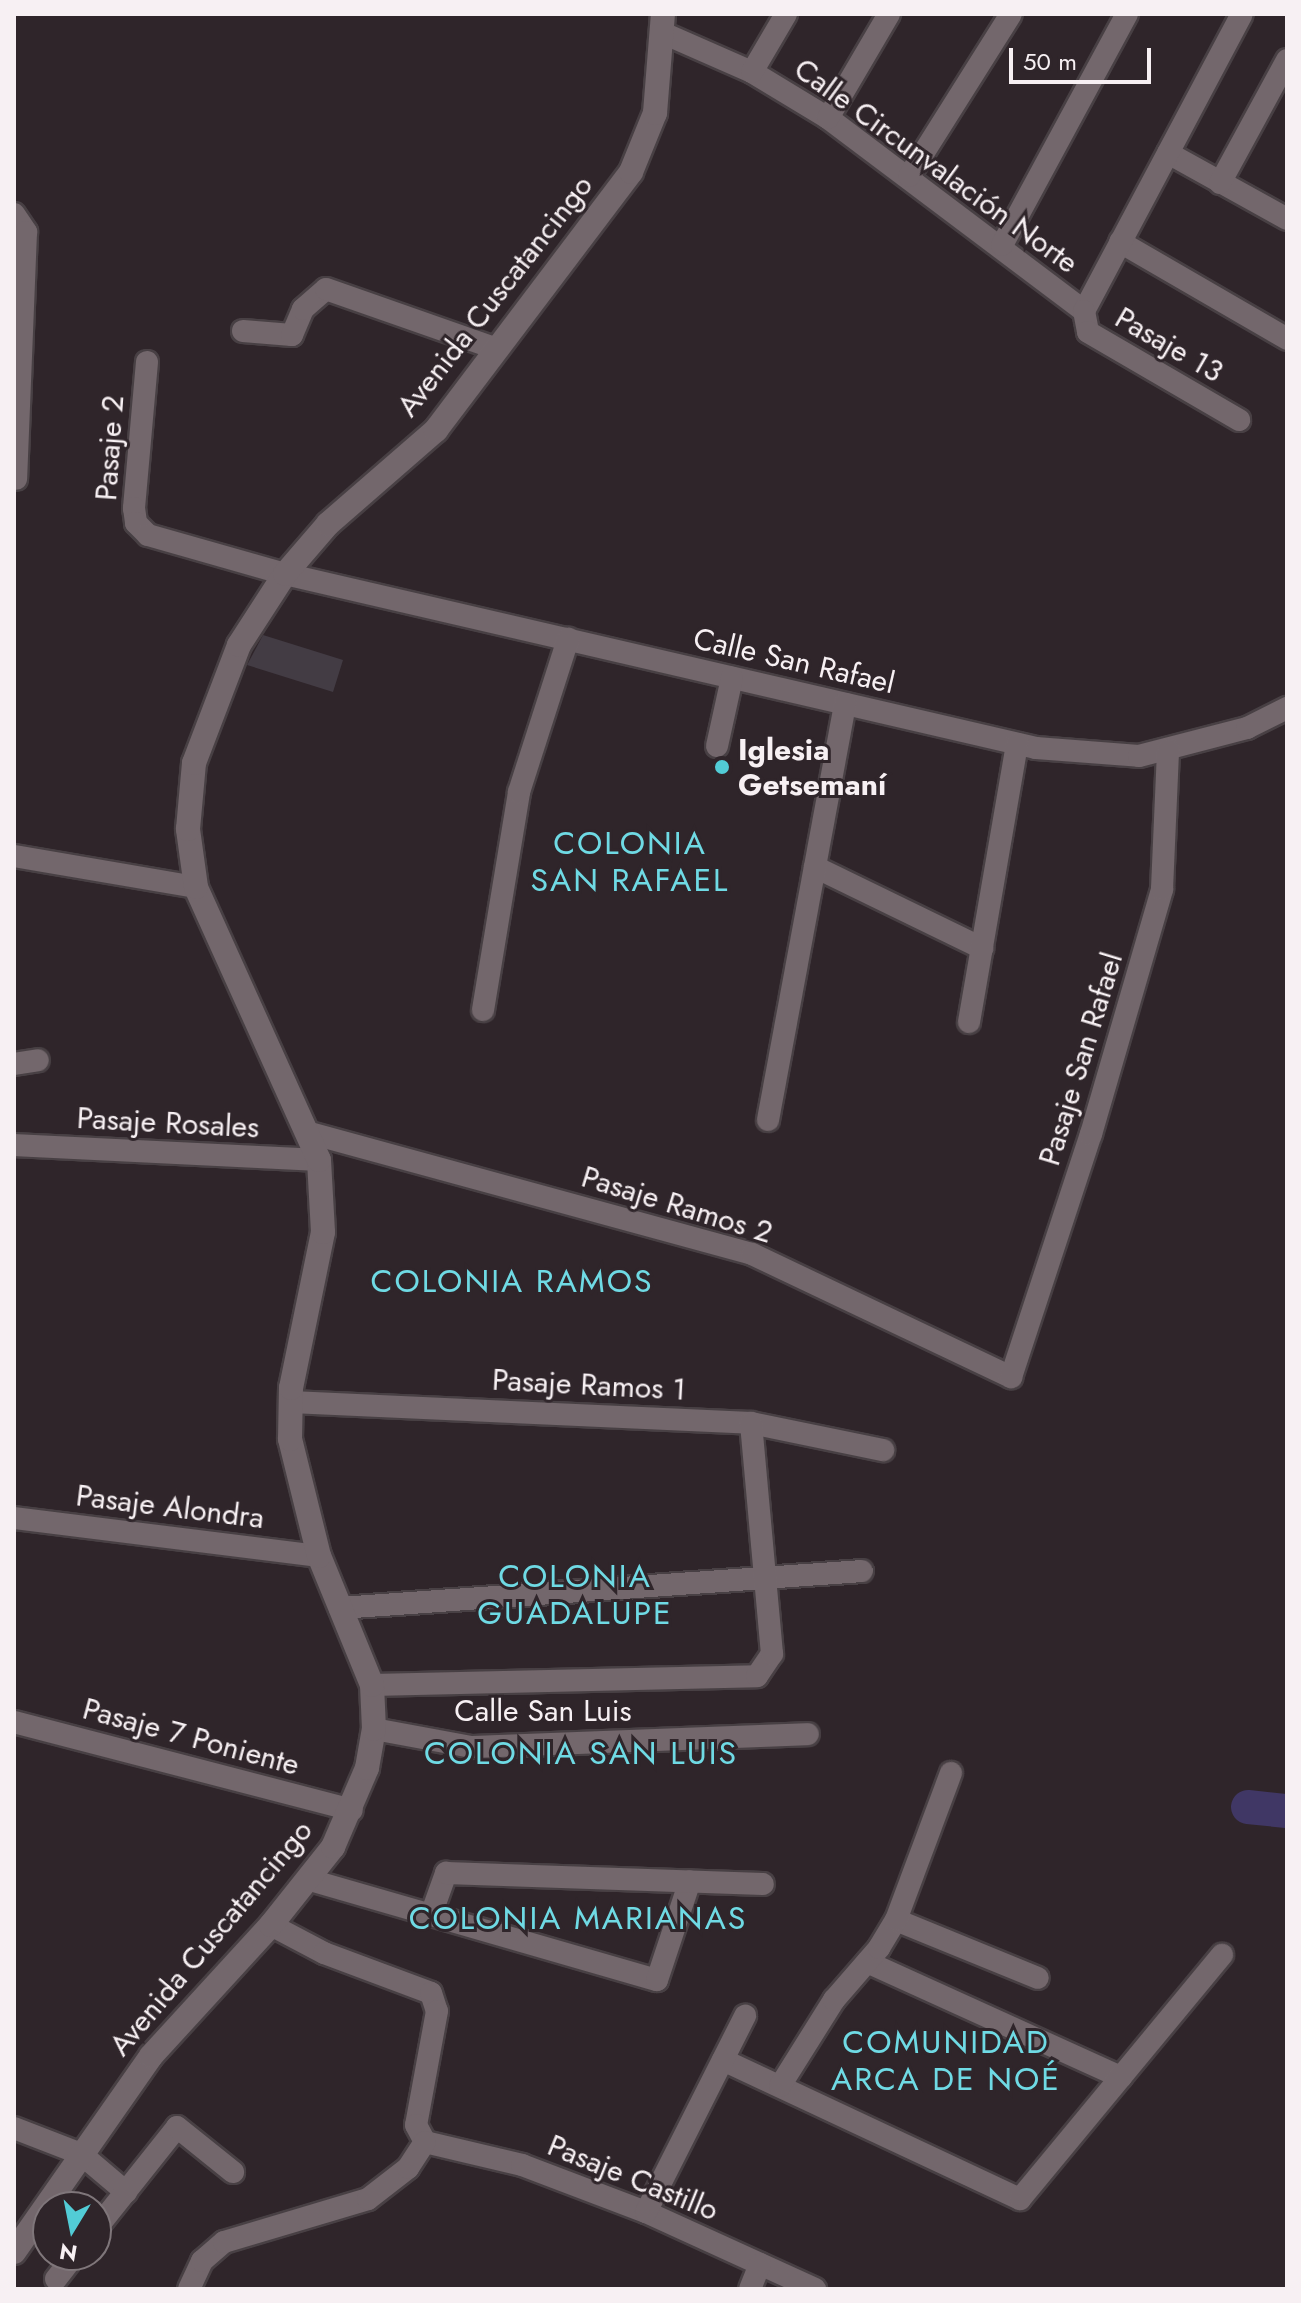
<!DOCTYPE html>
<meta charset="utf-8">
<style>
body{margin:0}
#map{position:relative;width:1301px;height:2303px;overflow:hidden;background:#2f252a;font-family:Jost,sans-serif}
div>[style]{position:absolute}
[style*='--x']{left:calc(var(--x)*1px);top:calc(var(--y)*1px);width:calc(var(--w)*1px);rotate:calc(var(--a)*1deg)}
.river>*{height:34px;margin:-17px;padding:0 17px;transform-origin:17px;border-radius:17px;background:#403765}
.building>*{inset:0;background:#433c44}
.roads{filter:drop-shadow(2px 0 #484044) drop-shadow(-2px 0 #484044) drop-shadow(0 2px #484044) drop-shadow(0 -2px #484044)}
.minor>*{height:22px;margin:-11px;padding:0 11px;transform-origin:11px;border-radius:11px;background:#73676c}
.tertiary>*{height:24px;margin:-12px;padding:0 12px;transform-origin:12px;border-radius:12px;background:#73676c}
.dots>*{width:22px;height:22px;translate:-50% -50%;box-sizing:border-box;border:4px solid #2f252a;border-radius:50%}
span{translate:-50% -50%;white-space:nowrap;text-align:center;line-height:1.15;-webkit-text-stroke:6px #2f252a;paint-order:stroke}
.street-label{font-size:30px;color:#f7f0f3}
.poi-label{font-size:30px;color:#f7f0f3;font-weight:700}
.left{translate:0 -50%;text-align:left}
.neighbourhood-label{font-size:32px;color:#6fdae4;letter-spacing:2px}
.frame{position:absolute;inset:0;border:16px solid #f7f0f3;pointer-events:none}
.north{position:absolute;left:32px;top:2191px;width:80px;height:80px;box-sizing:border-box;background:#2f252a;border:2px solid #7f767a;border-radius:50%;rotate:190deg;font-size:22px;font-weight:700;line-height:32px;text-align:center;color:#f7f0f3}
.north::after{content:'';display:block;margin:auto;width:28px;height:36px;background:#52ccd6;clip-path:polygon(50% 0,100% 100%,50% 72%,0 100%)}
.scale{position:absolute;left:1009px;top:48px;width:142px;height:36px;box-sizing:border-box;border:4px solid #f7f0f3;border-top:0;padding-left:10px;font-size:24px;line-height:28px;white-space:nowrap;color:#f7f0f3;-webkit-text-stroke:6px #2f252a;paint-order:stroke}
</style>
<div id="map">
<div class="river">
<div style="--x:1248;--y:1807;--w:39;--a:6"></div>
</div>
<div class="building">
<div style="clip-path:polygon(263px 635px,343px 660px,333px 692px,247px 665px)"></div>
</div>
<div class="roads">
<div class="minor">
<div style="--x:663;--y:33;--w:97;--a:23.7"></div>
<div style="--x:752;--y:72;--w:89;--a:31.2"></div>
<div style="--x:828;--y:118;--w:321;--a:37"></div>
<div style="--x:752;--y:72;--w:67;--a:-59.6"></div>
<div style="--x:828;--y:118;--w:121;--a:-59.6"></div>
<div style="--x:1168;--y:153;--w:136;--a:29"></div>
<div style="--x:909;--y:176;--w:191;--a:-57.8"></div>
<div style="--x:1220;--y:183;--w:140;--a:-61.4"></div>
<div style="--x:14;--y:214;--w:22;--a:56"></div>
<div style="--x:26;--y:232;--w:247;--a:92.3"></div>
<div style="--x:1120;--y:242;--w:193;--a:30.1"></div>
<div style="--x:1002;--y:245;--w:263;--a:-61.6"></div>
<div style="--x:1084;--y:311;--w:336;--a:-62"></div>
<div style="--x:1084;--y:311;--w:21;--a:79"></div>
<div style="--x:1088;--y:332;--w:175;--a:30.2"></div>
<div style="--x:243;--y:331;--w:49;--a:4.7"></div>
<div style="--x:292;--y:335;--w:28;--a:-67"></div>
<div style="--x:303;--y:309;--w:30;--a:-41"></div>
<div style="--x:326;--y:289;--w:181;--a:19.3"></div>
<div style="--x:147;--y:362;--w:147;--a:95.1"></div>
<div style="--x:134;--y:508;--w:15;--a:82"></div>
<div style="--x:136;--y:523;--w:17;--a:45"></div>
<div style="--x:148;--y:535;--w:142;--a:15.9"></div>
<div style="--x:285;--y:574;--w:771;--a:13.04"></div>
<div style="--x:1036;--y:748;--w:103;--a:4.4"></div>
<div style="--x:1139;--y:756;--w:112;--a:-14.5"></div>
<div style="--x:1247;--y:728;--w:45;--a:-26.6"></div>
<div style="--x:717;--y:746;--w:70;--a:-77.6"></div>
<div style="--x:14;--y:856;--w:185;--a:9.7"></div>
<div style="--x:815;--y:867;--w:186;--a:25.9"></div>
<div style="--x:483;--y:1010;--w:221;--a:-80.6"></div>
<div style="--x:519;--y:792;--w:161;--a:-72.2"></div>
<div style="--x:969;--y:1022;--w:282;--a:-80.2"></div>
<div style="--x:14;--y:1064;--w:24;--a:-9"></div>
<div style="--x:768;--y:1120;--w:423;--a:-79.5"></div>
<div style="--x:310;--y:1133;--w:458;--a:15.3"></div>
<div style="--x:752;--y:1254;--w:287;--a:25.4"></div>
<div style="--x:1011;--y:1377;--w:256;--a:-71.8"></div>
<div style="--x:1091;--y:1134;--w:255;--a:-73.8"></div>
<div style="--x:1162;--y:889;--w:139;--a:-87.5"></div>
<div style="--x:14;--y:1145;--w:305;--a:2.8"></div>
<div style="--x:291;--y:1402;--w:460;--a:2.6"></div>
<div style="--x:751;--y:1423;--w:135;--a:11.6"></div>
<div style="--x:14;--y:1518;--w:307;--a:7.1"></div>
<div style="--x:340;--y:1608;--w:523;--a:-4.05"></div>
<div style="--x:372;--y:1685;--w:385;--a:-1.3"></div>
<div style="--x:757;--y:1676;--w:27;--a:-56"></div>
<div style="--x:772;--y:1654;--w:232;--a:-95.2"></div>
<div style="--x:14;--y:1722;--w:349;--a:14.6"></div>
<div style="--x:374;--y:1729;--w:99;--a:10.5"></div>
<div style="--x:471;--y:1747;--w:337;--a:-2.2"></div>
<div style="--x:310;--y:1880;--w:361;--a:16.1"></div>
<div style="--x:657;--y:1980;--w:104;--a:-71.6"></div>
<div style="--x:431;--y:1915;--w:45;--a:-70.3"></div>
<div style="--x:446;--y:1873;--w:317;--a:2"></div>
<div style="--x:896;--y:1920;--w:153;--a:22.2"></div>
<div style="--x:271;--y:1925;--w:60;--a:27.8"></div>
<div style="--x:324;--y:1953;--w:114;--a:20.5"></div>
<div style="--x:431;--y:1993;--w:19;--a:72"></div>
<div style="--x:437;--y:2011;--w:116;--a:100.4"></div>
<div style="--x:416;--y:2125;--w:19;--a:62"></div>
<div style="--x:425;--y:2142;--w:100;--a:13.3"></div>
<div style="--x:522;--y:2165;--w:133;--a:20.8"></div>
<div style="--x:646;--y:2212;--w:186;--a:24.5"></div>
<div style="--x:867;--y:1962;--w:279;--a:24.4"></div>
<div style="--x:723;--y:2060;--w:328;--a:25.1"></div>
<div style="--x:1020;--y:2199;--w:317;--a:-50.4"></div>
<div style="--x:780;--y:2086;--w:102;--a:-57.9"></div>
<div style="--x:834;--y:2000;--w:69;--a:-49.1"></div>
<div style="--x:879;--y:1948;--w:33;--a:-59"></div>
<div style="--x:896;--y:1920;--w:157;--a:-69.5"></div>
<div style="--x:14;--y:2128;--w:72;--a:21.2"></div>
<div style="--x:81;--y:2154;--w:59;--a:40.2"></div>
<div style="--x:646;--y:2212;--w:220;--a:-63.2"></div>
<div style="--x:96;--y:2229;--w:130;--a:-51.5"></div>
<div style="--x:177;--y:2127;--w:72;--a:38.8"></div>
<div style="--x:56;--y:2279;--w:31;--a:-52"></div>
<div style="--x:189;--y:2289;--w:31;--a:-65"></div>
<div style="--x:202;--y:2261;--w:29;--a:-41"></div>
<div style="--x:224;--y:2242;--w:150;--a:-16.6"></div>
<div style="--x:368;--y:2199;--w:51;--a:-37.8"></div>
<div style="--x:408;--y:2168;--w:31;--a:-57"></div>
<div style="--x:750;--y:2289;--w:27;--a:-68"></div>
</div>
<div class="tertiary">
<div style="--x:14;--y:2252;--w:239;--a:-55"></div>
<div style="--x:151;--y:2056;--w:178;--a:-47.5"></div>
<div style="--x:271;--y:1925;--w:100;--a:-51.5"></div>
<div style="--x:333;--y:1847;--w:86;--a:-66.7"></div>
<div style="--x:367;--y:1768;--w:40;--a:-80"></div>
<div style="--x:374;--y:1729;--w:44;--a:-92.6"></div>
<div style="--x:372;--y:1685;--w:139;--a:-112.3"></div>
<div style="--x:319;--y:1556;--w:121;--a:-103.9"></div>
<div style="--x:290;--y:1439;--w:51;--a:-88.9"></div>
<div style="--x:291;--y:1388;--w:159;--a:-78.4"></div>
<div style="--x:323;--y:1232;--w:72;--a:-93.2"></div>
<div style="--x:319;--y:1160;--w:299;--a:-114.3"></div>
<div style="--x:196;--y:887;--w:59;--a:-97.9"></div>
<div style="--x:188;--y:829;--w:66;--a:-84.8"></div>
<div style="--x:194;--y:763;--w:126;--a:-69.1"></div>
<div style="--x:239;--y:645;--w:85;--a:-57.1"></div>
<div style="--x:285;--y:574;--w:66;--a:-49.3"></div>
<div style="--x:328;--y:524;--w:143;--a:-41"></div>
<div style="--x:436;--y:430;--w:323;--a:-52.9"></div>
<div style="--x:631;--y:172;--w:64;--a:-67.9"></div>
<div style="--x:655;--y:113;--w:99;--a:-85.4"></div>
</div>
</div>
<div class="dots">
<div style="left:722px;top:767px;background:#52ccd6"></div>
</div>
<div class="street-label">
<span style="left:936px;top:166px;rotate:36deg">Calle Circunvalación Norte</span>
<span style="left:495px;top:296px;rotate:-52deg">Avenida Cuscatancingo</span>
<span style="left:1169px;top:345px;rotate:30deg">Pasaje 13</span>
<span style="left:110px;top:448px;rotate:-86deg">Pasaje 2</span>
<span style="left:794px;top:661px;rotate:13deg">Calle San Rafael</span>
<span style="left:1081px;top:1059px;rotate:-73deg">Pasaje San Rafael</span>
<span style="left:168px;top:1123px;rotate:3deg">Pasaje Rosales</span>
<span style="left:677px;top:1205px;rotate:17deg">Pasaje Ramos 2</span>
<span style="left:589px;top:1385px;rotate:3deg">Pasaje Ramos 1</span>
<span style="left:170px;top:1507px;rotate:7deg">Pasaje Alondra</span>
<span style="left:543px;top:1711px">Calle San Luis</span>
<span style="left:191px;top:1737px;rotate:15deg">Pasaje 7 Poniente</span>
<span style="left:211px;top:1938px;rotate:-50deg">Avenida Cuscatancingo</span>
<span style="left:633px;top:2178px;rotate:22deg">Pasaje Castillo</span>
</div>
<div class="poi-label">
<span class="left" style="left:738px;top:767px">Iglesia<br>Getsemaní</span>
</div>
<div class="neighbourhood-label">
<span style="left:630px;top:862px">COLONIA<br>SAN RAFAEL</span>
<span style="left:512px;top:1281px">COLONIA RAMOS</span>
<span style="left:575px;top:1595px">COLONIA<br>GUADALUPE</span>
<span style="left:581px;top:1753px">COLONIA SAN LUIS</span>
<span style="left:578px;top:1918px">COLONIA MARIANAS</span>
<span style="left:946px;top:2061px">COMUNIDAD<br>ARCA DE NOÉ</span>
</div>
<div class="frame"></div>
<div class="north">N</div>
<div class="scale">50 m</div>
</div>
